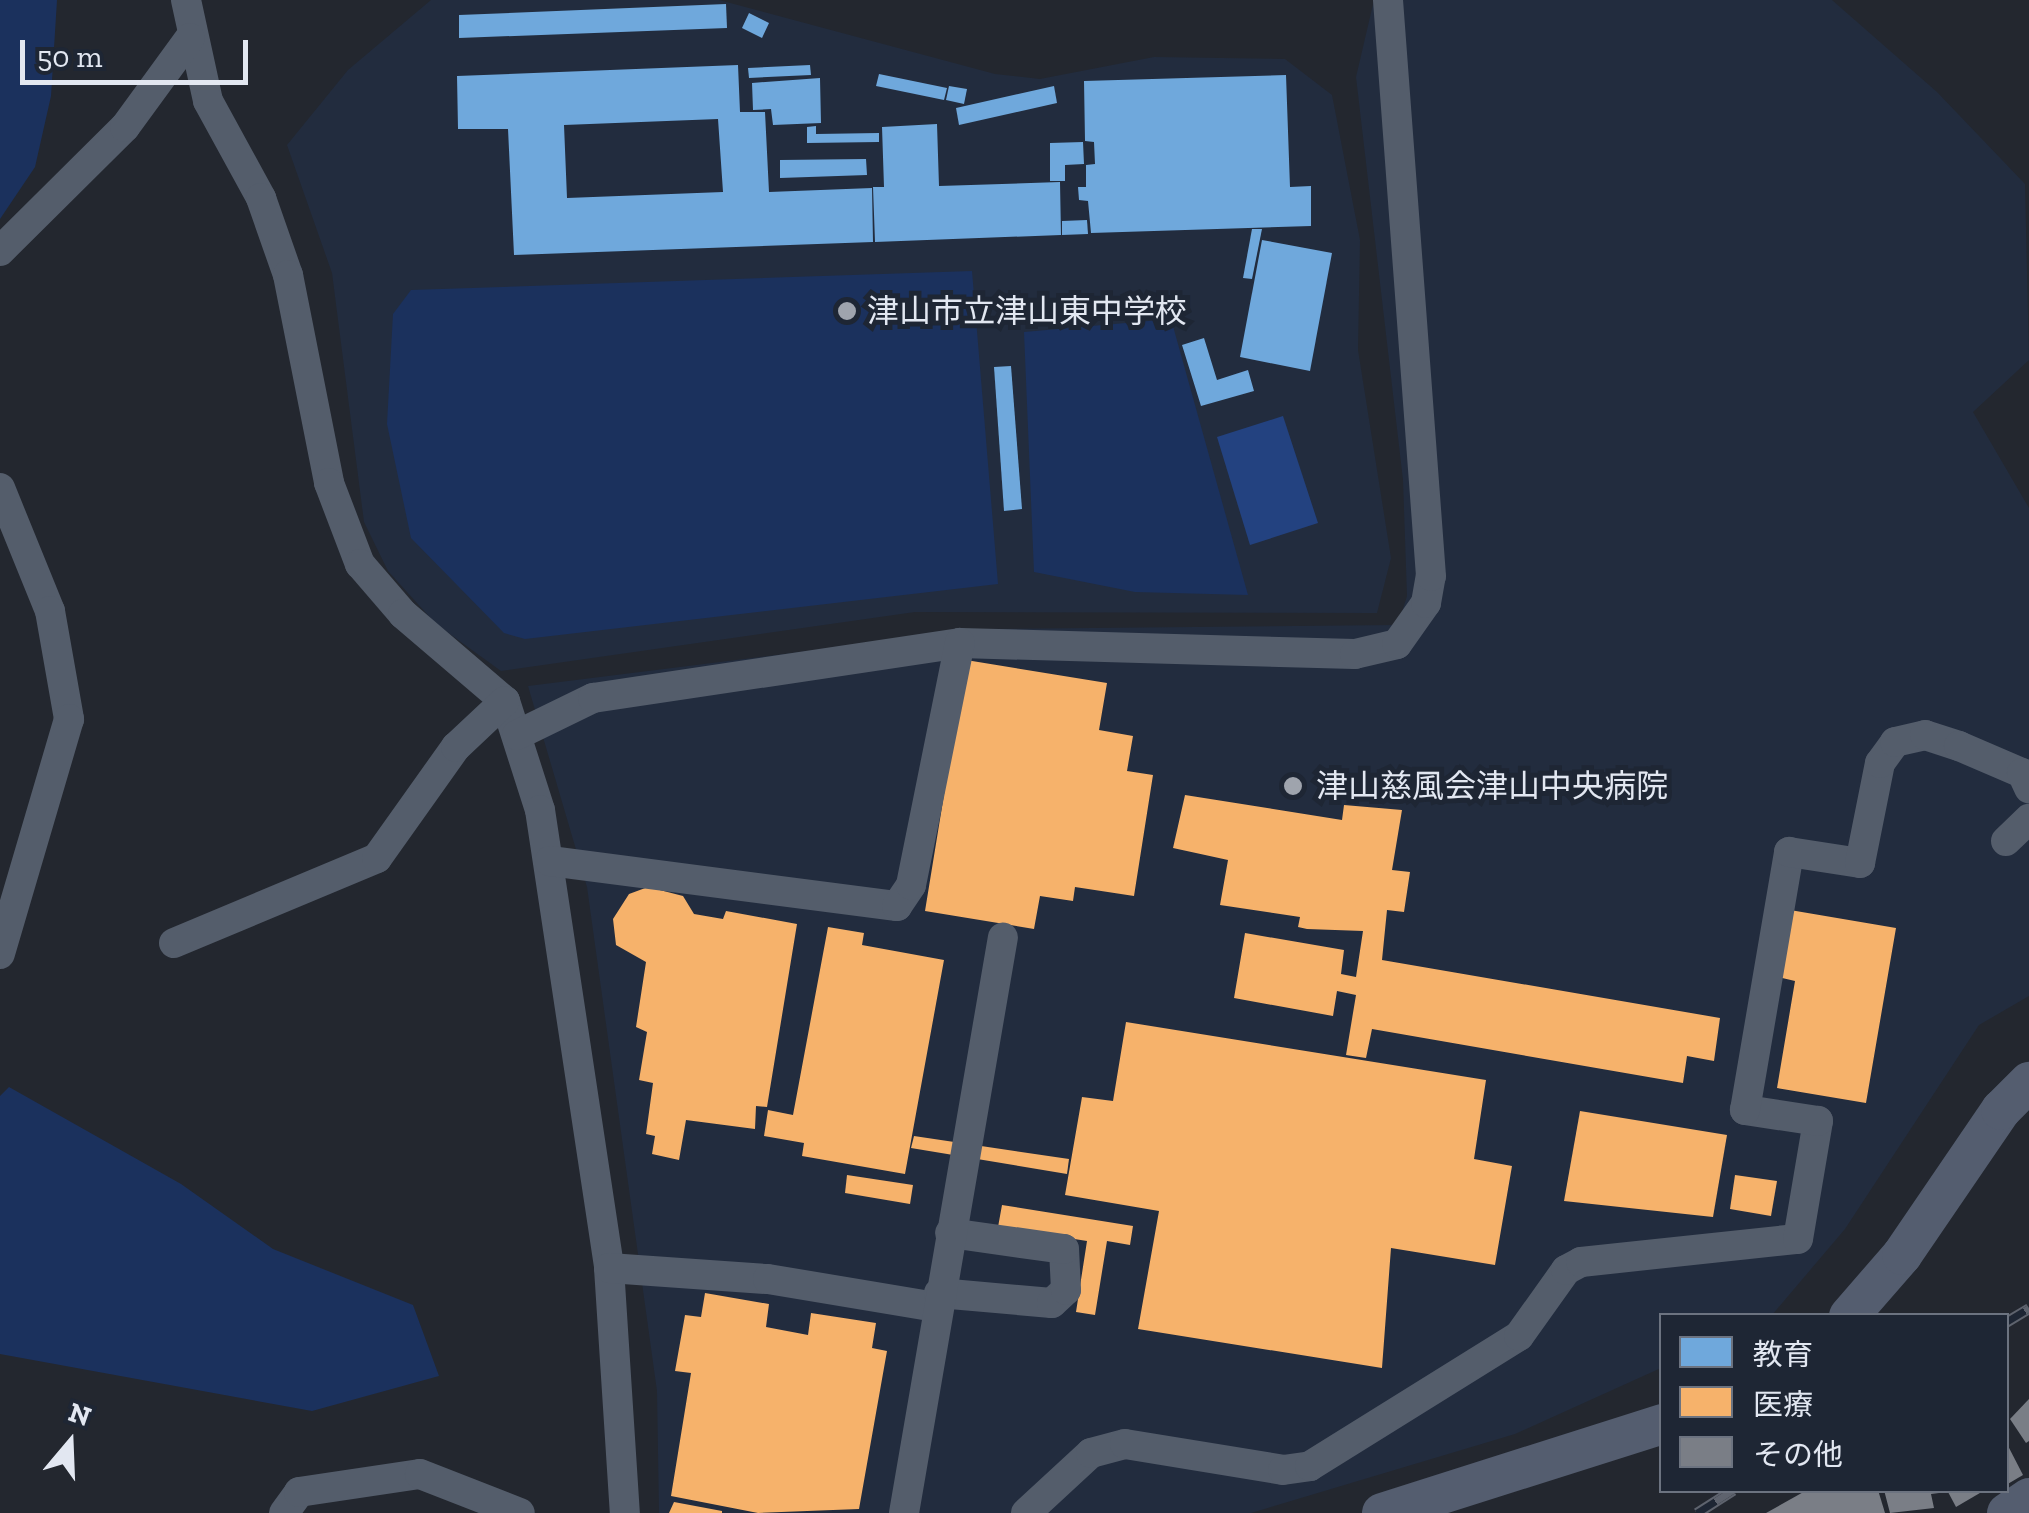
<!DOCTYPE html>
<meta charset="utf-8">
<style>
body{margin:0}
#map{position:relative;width:2029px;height:1513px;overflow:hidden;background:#23272f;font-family:"Zilla Slab","Noto Sans JP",serif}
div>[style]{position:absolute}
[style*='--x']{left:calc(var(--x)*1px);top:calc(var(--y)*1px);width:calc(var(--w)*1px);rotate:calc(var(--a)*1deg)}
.built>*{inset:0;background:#222c3e}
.green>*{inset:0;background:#1b315d}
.water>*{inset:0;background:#234280}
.schools>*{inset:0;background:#6fa8dc}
.health>*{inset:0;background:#f6b26b}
.building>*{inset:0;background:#7a7e86}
.minor>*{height:30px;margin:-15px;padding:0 15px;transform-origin:15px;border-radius:15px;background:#545d6b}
.major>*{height:40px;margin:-20px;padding:0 20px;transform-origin:20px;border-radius:20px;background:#545d6f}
.rail>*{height:11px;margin-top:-5.5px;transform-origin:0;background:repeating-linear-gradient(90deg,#1e2634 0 22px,#5e636e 0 44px);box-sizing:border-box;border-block:2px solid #5e636e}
.dots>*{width:28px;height:28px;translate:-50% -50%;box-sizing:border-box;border:5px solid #1e2634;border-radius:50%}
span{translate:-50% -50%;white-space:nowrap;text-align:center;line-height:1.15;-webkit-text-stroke:10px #1e2634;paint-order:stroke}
.poi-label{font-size:32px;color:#e2e7f1}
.left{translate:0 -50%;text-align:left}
.legend{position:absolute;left:1659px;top:1313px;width:350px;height:180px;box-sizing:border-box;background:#1e2634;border:2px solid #6c7380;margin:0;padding:12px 18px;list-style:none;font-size:30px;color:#e2e7f1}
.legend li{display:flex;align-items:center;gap:20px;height:50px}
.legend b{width:50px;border:2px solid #6c7380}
.north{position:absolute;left:20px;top:1393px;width:100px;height:100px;-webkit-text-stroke:8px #1e2634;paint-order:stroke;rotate:19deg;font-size:28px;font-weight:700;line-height:40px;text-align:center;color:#e2e7f1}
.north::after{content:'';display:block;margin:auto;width:35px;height:45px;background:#e2e7f1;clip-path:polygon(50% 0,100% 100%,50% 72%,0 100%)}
.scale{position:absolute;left:20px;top:40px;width:228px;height:45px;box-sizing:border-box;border:5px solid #e2e7f1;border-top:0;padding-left:12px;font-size:30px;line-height:35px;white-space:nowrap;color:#e2e7f1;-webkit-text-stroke:8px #1e2634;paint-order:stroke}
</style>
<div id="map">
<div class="built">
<div style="clip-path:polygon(431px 0,719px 0,995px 74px,1040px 79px,1154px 57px,1285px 59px,1332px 95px,1360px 240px,1358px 350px,1391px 558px,1377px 613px,915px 612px,501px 671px,436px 624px,388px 571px,364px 522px,332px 273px,287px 145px,348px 70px)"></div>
<div style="clip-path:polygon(1374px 0,1832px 0,1937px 92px,2025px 184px,2029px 360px,1973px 412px,2029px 508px,2029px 996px,1979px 1025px,1845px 1229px,1772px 1315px,1662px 1316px,1661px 1368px,1515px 1434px,1251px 1513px,659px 1513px,657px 1391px,587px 887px,528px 686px,985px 629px,1398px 625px,1407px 596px,1403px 480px,1356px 77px)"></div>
</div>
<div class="green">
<div style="clip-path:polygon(0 0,57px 0,51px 96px,35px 167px,0 219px)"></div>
<div style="clip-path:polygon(972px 271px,998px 584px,525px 639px,504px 633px,411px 538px,387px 424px,393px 314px,411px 290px)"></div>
<div style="clip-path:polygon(1171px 319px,1248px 595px,1135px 592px,1034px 572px,1024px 332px)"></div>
<div style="clip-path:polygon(9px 1087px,181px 1184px,273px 1249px,413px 1305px,439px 1376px,312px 1411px,0 1354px,0 1096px)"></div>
</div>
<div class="water">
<div style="clip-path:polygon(1283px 416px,1318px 523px,1250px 545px,1217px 437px)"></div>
</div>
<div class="schools">
<div style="clip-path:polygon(726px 4px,727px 28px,459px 38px,459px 15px)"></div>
<div style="clip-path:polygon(749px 13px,769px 23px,762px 38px,742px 28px)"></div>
<div style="clip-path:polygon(evenodd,738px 65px,740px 112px,765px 112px,769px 192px,872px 188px,873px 242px,514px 255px,508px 129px,458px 129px,457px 76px,738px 65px,718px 119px,723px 192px,567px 198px,564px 125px,718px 119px)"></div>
<div style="clip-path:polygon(810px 65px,811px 75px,749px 78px,748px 68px)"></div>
<div style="clip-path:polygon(879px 74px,947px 88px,944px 100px,876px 86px)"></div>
<div style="clip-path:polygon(1286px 75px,1290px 187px,1311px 186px,1311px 226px,1091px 233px,1088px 201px,1079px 200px,1078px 187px,1086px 187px,1086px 165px,1095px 164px,1094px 142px,1085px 141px,1084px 81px)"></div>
<div style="clip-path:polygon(820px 78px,821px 123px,773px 125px,771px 109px,753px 110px,752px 83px)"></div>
<div style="clip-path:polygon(949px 86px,967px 89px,964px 104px,946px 100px)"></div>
<div style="clip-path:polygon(1054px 86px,1057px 103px,959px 125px,956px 108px)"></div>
<div style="clip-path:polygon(937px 124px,939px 186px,1060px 182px,1061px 235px,875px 242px,873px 187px,884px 187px,882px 127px)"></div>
<div style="clip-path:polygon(816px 126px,816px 134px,879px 133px,879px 142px,807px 143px,807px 127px)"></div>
<div style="clip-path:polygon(1083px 142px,1084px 164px,1065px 165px,1065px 181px,1050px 181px,1050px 143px)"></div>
<div style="clip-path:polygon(866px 159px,867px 175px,780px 178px,780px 160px)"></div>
<div style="clip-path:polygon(1087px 220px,1088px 234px,1062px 235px,1062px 221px)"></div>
<div style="clip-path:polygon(1252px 229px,1262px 229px,1252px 279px,1243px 278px)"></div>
<div style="clip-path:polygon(1262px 240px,1332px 253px,1310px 371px,1240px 357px)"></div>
<div style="clip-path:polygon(1204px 338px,1217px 380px,1248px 370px,1254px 391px,1201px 406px,1182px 345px)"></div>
<div style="clip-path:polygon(1011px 366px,1022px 509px,1004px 511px,994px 367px)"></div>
</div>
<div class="health">
<div style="clip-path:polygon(966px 660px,1107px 683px,1099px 730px,1133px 736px,1127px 771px,1153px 775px,1134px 896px,1075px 887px,1073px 901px,1040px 896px,1034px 929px,925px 911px)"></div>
<div style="clip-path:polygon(1185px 795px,1342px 820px,1344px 805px,1402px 810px,1392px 870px,1410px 872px,1404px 912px,1387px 910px,1382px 960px,1720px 1018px,1714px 1061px,1687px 1056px,1683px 1083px,1372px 1029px,1366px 1058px,1346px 1055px,1356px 995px,1337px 991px,1333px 1016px,1234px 998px,1245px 933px,1344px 950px,1341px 974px,1356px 977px,1363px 931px,1307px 929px,1298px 927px,1300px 917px,1220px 905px,1228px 860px,1173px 848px)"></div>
<div style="clip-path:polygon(648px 887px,683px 896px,694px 914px,723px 919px,726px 911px,797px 924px,767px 1107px,756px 1106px,755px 1129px,686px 1120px,679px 1160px,652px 1154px,655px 1136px,646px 1134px,653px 1083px,639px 1080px,647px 1032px,636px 1027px,646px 962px,616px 945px,613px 919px,629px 894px)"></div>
<div style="clip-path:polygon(1790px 910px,1896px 928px,1866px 1103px,1777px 1088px,1795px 981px,1778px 977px)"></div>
<div style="clip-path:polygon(828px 927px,864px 933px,862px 945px,944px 960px,905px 1174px,802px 1156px,804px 1143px,764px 1136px,768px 1110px,793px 1115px)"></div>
<div style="clip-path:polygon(1126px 1022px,1486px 1080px,1474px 1159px,1512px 1166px,1495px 1265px,1391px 1248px,1382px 1368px,1138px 1329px,1159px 1211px,1065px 1195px,1082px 1097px,1113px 1101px)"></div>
<div style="clip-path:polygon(1580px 1111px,1727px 1135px,1713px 1217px,1564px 1201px)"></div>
<div style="clip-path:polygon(914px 1136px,1069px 1159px,1067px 1174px,911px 1148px)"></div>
<div style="clip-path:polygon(847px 1175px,913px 1185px,910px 1204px,845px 1193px)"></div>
<div style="clip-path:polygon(1735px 1175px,1777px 1181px,1771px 1216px,1730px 1209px)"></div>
<div style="clip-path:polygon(1002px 1205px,1133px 1226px,1130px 1245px,1107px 1241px,1095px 1315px,1076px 1312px,1087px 1241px,998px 1227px)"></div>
<div style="clip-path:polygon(705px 1293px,769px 1304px,766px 1327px,808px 1335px,811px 1313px,876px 1323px,872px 1348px,887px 1351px,859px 1509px,758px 1513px,671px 1496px,691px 1373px,675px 1371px,685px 1315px,701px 1317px)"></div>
<div style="clip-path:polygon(674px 1502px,722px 1511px,722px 1513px,669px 1513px)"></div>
</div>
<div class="building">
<div style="clip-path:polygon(2029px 1399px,2029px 1441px,2026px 1443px,2010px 1419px)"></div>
<div style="clip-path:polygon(2006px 1442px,2023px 1475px,2006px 1485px)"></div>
<div style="clip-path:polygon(1807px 1490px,1878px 1490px,1885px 1513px,1766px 1513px)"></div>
<div style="clip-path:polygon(1884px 1490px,1939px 1490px,1939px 1493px,1931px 1494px,1934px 1508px,1890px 1513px)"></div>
<div style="clip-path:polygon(1947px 1490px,1985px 1490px,1956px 1507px)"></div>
</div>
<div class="minor">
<div style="--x:186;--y:0;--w:103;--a:77.7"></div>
<div style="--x:208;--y:101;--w:111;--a:61.3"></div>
<div style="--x:261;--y:198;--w:82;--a:70.7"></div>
<div style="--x:288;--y:275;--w:212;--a:78.8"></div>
<div style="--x:329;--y:483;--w:87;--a:69.1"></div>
<div style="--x:360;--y:564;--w:66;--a:49.3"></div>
<div style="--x:403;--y:614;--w:134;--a:40.5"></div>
<div style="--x:505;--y:701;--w:114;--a:72.2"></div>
<div style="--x:540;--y:810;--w:463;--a:81.4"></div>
<div style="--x:609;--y:1268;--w:246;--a:86.3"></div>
<div style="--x:0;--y:251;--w:176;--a:-44.8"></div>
<div style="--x:125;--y:127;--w:110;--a:-53.9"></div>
<div style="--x:0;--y:488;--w:133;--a:67.9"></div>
<div style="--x:50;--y:611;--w:110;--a:80"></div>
<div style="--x:69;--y:719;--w:245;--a:106.4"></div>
<div style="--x:517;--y:735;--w:85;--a:-26"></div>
<div style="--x:593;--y:698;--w:371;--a:-8.5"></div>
<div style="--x:960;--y:643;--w:395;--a:1.6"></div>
<div style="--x:1355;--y:654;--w:43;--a:-13.4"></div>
<div style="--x:1397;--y:644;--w:50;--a:-54.7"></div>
<div style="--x:1426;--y:603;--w:27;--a:-80"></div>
<div style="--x:1431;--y:576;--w:578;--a:-94.27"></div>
<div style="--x:2006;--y:841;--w:32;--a:-44"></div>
<div style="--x:550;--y:861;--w:350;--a:7.4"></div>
<div style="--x:897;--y:906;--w:25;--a:-56"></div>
<div style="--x:911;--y:885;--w:247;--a:-78.6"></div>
<div style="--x:174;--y:943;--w:220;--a:-22.7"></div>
<div style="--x:377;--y:858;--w:136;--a:-54.6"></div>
<div style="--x:456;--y:747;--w:67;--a:-43.2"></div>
<div style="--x:609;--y:1268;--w:159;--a:4"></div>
<div style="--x:768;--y:1279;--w:170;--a:9.5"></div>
<div style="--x:939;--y:1293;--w:113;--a:5.1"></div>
<div style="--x:1052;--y:1303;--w:19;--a:-43"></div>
<div style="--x:1066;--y:1290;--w:41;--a:-92.8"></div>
<div style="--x:1064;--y:1249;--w:115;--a:-172"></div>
<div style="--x:284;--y:1513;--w:26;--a:-54"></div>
<div style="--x:299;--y:1492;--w:122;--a:-8.5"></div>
<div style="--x:420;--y:1474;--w:107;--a:21.3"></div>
<div style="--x:904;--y:1513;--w:584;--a:-80.25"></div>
<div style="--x:1026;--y:1513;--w:88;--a:-42.7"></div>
<div style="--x:1091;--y:1453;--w:35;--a:-15"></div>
<div style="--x:1125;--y:1444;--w:160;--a:9.3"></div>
<div style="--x:1283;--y:1470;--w:27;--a:-8"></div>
<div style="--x:1310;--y:1466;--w:246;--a:-31.9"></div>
<div style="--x:1519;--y:1336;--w:81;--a:-54.5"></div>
<div style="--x:1566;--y:1270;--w:17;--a:-28"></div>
<div style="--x:1581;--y:1262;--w:218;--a:-6.1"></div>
<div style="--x:1798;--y:1239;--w:120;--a:-80.4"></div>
<div style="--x:1818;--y:1121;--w:74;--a:-171.4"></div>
<div style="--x:1745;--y:1110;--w:262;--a:-80.3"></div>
<div style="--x:1789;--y:852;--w:72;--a:8.8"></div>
<div style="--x:1860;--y:863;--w:102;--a:-78.7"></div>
<div style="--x:1880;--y:763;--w:26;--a:-54"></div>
<div style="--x:1895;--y:742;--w:31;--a:-13"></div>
<div style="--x:1925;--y:735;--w:36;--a:18"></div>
<div style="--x:1959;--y:746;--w:69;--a:23.2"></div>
<div style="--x:2022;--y:773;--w:17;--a:65"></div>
</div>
<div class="major">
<div style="--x:1849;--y:1316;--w:81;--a:-49"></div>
<div style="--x:1902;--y:1255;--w:176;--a:-55.7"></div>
<div style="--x:2001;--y:1110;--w:40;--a:-45"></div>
<div style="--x:1382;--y:1513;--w:294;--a:-17.6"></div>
<div style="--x:2007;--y:1513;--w:27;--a:-34"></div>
</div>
<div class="rail">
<div style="--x:2006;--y:1322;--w:27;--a:-31"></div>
<div style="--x:1697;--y:1513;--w:43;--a:-32.6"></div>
</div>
<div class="dots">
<div style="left:847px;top:311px;background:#9fa4ad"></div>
<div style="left:1293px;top:786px;background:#9fa4ad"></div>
</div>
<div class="poi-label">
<span class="left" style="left:867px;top:311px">津山市立津山東中学校</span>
<span class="left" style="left:1316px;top:786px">津山慈風会津山中央病院</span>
</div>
<ul class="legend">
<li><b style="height:28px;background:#6fa8dc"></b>教育</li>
<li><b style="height:28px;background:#f6b26b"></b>医療</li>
<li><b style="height:28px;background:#7a7e86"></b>その他</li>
</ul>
<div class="north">N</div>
<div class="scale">50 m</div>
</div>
